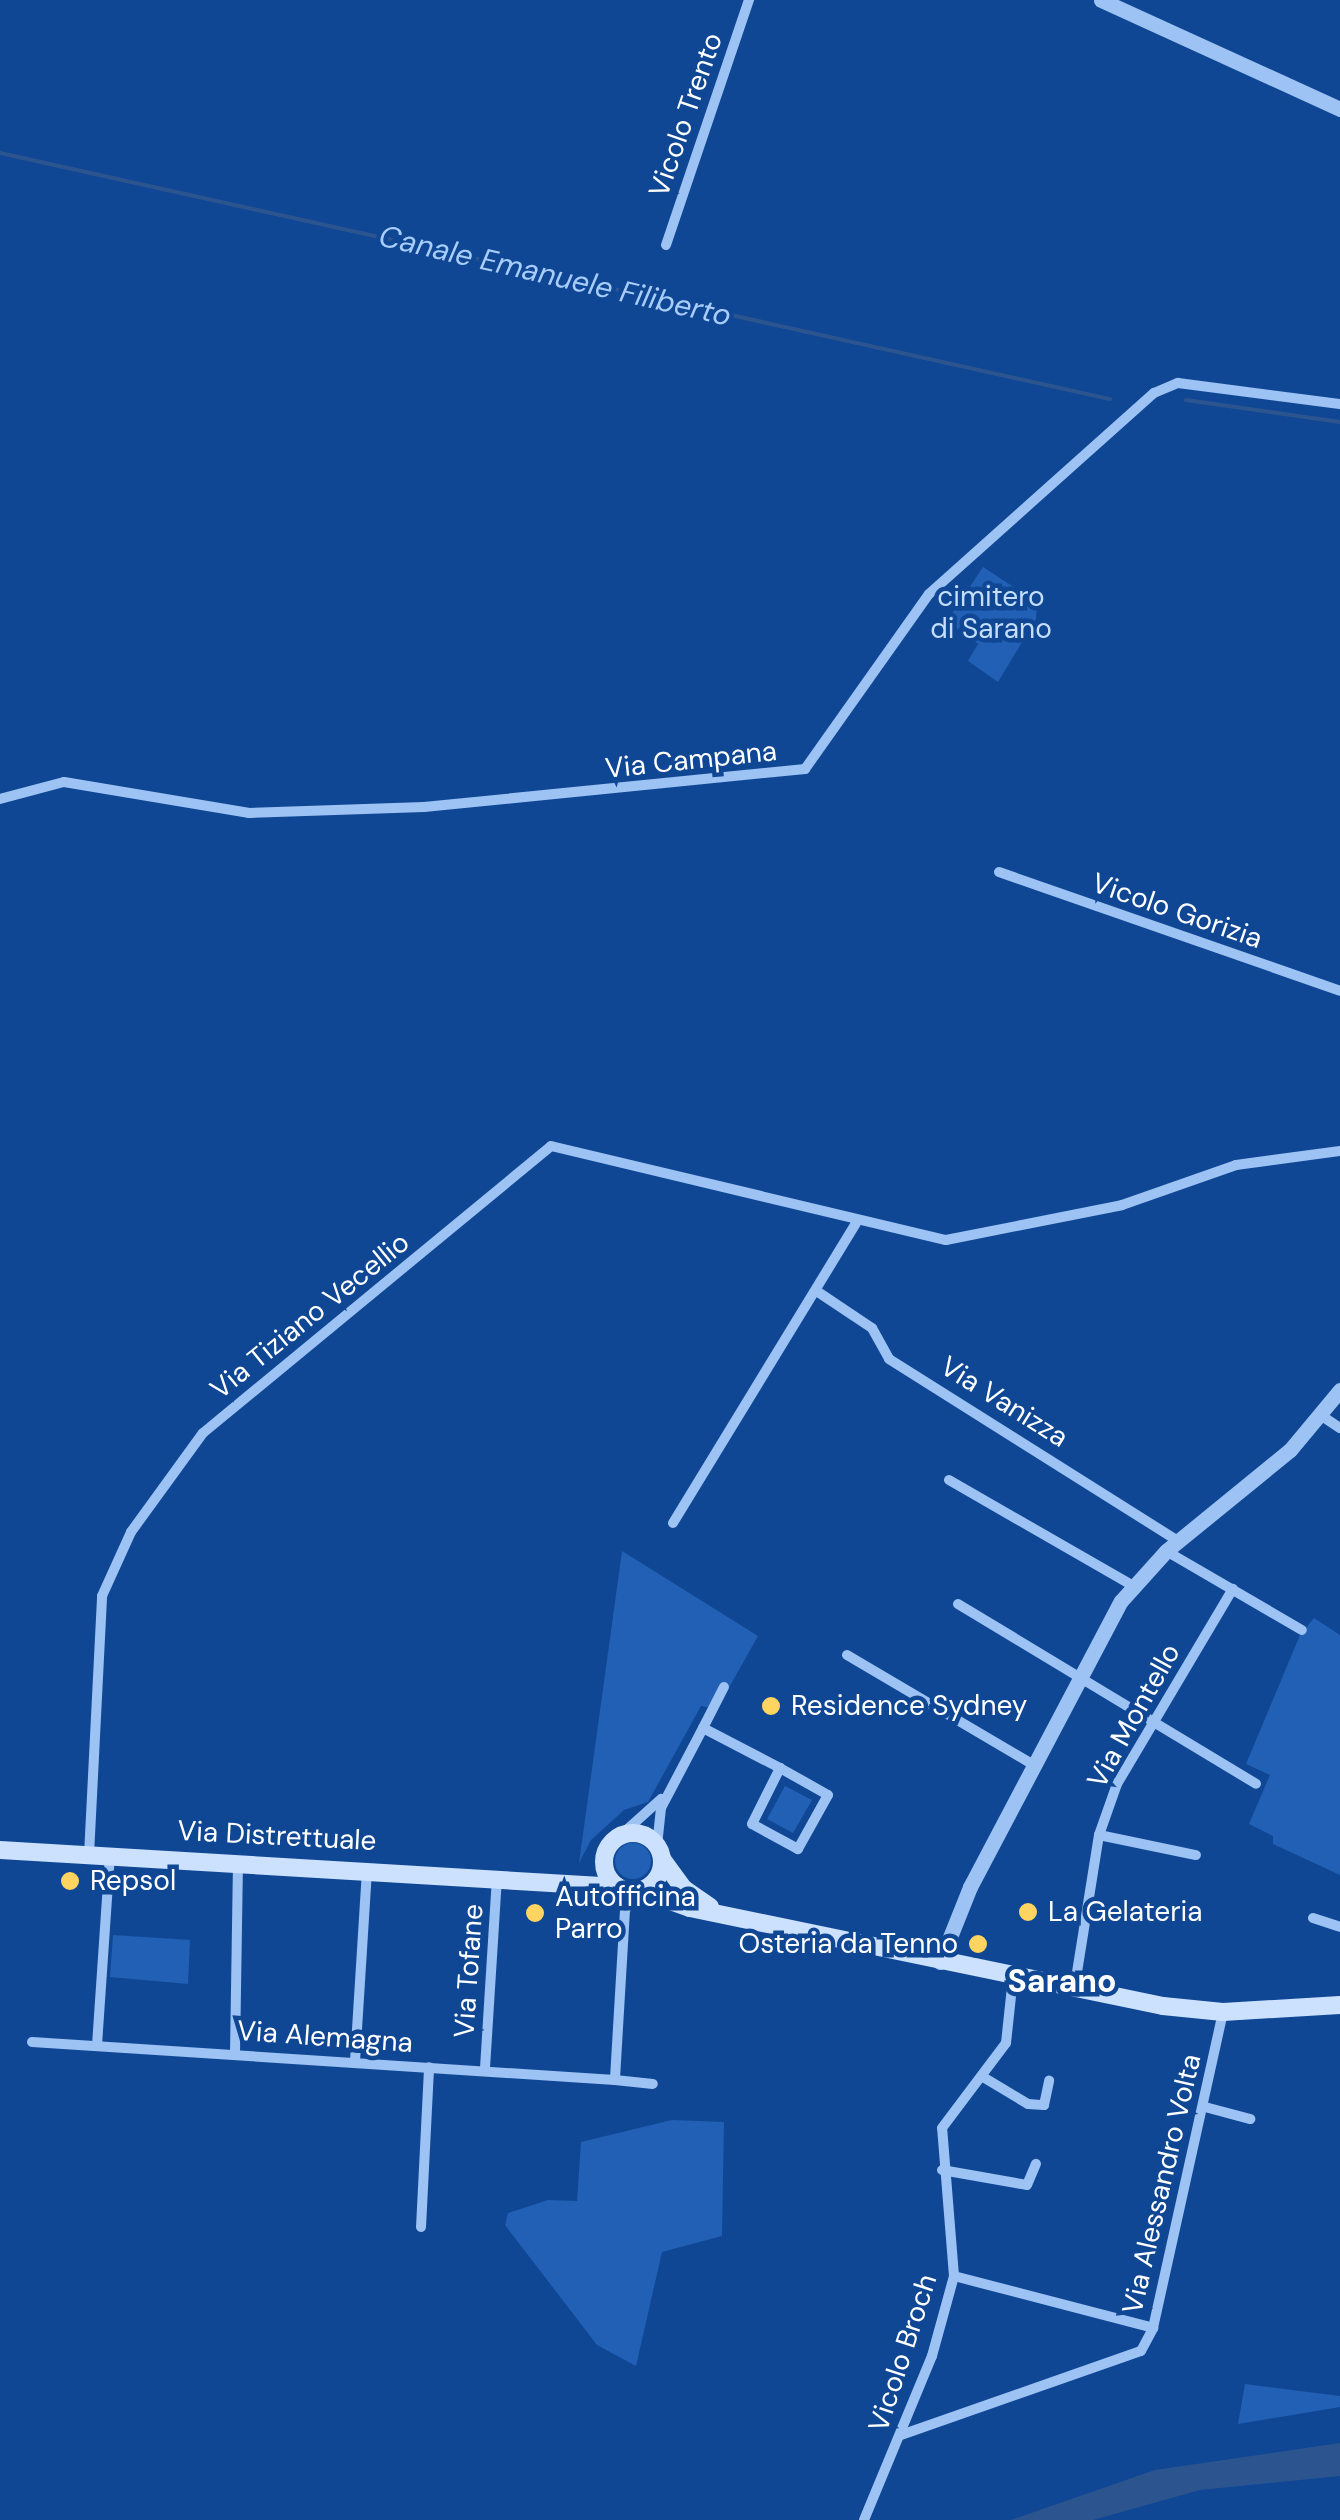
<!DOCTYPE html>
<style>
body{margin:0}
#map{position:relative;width:1340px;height:2520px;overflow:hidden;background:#0f4794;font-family:"DM Sans",sans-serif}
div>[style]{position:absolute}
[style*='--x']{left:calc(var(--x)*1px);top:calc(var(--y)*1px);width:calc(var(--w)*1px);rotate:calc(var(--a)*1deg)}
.green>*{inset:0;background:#2160b4}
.round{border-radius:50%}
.water>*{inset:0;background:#2c558f}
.stream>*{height:4px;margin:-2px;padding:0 2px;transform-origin:2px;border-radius:2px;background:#2c558f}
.minor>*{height:10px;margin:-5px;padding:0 5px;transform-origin:5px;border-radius:5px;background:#9dc2f4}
.tertiary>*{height:15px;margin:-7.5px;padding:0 7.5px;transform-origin:7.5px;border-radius:7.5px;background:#9dc2f4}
.secondary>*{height:18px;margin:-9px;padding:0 9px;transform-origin:9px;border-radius:9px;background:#cce1fd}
.secondary>.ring{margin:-9px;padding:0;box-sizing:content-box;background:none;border:18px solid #cce1fd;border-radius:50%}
.dots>*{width:28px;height:28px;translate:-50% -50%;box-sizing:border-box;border:5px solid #0f4794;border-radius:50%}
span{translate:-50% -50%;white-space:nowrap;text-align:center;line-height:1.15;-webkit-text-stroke:9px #0f4794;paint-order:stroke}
.street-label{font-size:28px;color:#fff}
.park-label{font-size:28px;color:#c5defe}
.poi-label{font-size:28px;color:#fff}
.left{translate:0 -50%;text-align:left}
.right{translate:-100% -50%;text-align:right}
.water-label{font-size:30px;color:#a9cdfb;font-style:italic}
.quarter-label{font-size:32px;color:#fff;font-weight:700}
</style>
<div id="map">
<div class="green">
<div style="clip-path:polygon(983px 567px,1037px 602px,1036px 619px,998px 682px,968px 661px,978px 644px,947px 621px)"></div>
<div style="clip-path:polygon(622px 1551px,758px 1636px,717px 1709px,701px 1706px,648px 1802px,624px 1810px,591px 1840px,579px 1863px)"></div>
<div style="clip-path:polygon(1314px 1618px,1340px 1635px,1340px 1875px,1273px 1844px,1273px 1836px,1249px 1824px,1270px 1775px,1246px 1764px,1300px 1635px)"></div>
<div style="clip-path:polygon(785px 1786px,812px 1800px,793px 1833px,767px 1819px)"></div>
<div class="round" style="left:615px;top:1843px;width:36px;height:36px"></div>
<div style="clip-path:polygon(113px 1935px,190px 1940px,188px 1984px,110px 1977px)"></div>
<div style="clip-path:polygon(672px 2120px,724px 2122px,722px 2236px,662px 2252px,636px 2366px,597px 2345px,505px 2225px,508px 2213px,548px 2200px,577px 2201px,581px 2142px)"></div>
<div style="clip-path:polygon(1245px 2384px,1340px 2396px,1340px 2407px,1238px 2424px)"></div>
</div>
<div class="water">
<div style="clip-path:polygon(1340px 2443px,1340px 2476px,1200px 2490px,1093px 2520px,1011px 2520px,1155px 2470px)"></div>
</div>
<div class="stream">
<div style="--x:0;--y:153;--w:1137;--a:12.5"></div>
<div style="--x:1186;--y:400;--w:156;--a:8.1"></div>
</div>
<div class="minor">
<div style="--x:666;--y:245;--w:259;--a:-71.3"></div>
<div style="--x:0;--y:799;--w:66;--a:-14.9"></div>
<div style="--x:64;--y:782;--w:188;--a:9.5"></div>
<div style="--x:249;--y:813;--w:175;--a:-2"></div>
<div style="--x:424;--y:807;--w:383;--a:-5.7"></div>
<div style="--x:805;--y:769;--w:214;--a:-54.7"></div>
<div style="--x:929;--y:594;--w:302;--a:-41.8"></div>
<div style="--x:1154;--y:393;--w:26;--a:-23"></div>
<div style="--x:1178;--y:383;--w:163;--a:7.4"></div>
<div style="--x:999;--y:872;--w:361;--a:19.2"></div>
<div style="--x:818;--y:1292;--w:65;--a:33.7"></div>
<div style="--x:872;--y:1328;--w:35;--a:61"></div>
<div style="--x:889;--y:1359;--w:342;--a:32.2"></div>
<div style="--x:1322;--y:1416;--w:22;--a:34"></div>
<div style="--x:949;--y:1480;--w:212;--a:29.9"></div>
<div style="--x:673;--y:1523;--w:351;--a:-58.6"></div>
<div style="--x:1173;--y:1555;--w:149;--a:30.2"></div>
<div style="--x:958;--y:1604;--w:348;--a:31.1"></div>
<div style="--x:847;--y:1655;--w:217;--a:30.5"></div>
<div style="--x:703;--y:1728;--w:46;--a:-62.9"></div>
<div style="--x:780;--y:1768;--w:55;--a:29.4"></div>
<div style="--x:828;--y:1795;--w:62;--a:119.1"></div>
<div style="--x:798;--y:1849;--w:52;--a:-151.5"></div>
<div style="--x:752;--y:1824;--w:63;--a:-63.4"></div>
<div style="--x:621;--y:1835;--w:54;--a:-42"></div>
<div style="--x:1099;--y:1835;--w:99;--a:11.7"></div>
<div style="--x:657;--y:1846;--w:38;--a:-84"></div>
<div style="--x:661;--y:1808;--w:90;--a:-62.3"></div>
<div style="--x:703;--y:1728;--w:87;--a:27.5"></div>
<div style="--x:89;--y:1855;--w:259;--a:-87.1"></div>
<div style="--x:102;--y:1596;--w:70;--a:-65.6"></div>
<div style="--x:131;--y:1532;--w:122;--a:-54"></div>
<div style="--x:203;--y:1433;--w:451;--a:-39.5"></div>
<div style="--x:551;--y:1146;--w:406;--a:13.4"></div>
<div style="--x:946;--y:1240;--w:179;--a:-11.2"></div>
<div style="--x:1122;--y:1205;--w:121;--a:-19.3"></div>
<div style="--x:1236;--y:1165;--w:105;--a:-7.7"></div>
<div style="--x:618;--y:1887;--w:24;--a:73"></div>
<div style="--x:625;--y:1910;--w:25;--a:-53"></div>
<div style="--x:625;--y:1910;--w:170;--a:93.4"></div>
<div style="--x:615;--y:2080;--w:38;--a:6"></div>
<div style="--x:1313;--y:1918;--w:28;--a:18"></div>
<div style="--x:1074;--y:1991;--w:158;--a:-80.9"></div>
<div style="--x:1099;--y:1835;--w:54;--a:-70.6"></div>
<div style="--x:1117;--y:1784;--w:227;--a:-59.3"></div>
<div style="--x:32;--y:2042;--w:584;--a:3.73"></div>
<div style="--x:97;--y:2045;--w:189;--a:-86.1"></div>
<div style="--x:235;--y:2053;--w:191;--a:-89.1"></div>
<div style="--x:355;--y:2061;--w:193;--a:-86.4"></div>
<div style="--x:485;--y:2068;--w:190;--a:-86.4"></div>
<div style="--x:983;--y:2077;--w:52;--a:31"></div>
<div style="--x:1028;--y:2104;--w:16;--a:4"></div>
<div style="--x:1044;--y:2105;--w:25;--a:-78"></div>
<div style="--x:1205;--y:2107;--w:47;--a:14.9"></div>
<div style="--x:942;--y:2170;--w:86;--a:10"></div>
<div style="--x:1027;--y:2185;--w:23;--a:-67"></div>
<div style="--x:421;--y:2227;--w:160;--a:-87.1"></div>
<div style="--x:954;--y:2276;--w:206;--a:14.6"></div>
<div style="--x:901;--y:2435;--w:254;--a:-19.3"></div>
<div style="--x:1141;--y:2351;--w:26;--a:-62"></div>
<div style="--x:1153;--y:2328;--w:324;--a:-77.5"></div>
<div style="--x:864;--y:2520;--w:178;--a:-67.5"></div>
<div style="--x:932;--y:2356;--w:83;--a:-74.6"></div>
<div style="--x:954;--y:2276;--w:148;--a:-94.6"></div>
<div style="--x:942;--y:2128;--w:106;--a:-53"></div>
<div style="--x:1006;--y:2043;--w:65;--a:-83.9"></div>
</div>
<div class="tertiary">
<div style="--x:1101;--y:0;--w:263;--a:24.5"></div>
<div style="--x:940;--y:1962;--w:81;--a:-68.2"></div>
<div style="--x:970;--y:1887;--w:323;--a:-62.2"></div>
<div style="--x:1121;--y:1601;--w:67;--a:-48"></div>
<div style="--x:1166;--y:1551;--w:160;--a:-39.2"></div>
<div style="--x:1290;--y:1450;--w:78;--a:-50.2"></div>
</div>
<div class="secondary">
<div class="ring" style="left:604px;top:1833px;width:40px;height:40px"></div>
<div style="--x:0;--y:1850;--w:619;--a:3.43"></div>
<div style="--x:662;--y:1859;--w:36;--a:54"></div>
<div style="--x:683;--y:1888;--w:33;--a:35"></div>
<div style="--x:640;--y:1890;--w:53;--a:19.8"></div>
<div style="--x:690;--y:1908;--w:483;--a:11.7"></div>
<div style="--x:1163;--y:2006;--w:60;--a:5.7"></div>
<div style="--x:1223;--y:2012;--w:117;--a:-3.4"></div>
</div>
<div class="dots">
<div style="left:771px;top:1706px;background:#ffd460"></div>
<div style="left:70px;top:1881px;background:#ffd460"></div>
<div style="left:1028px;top:1912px;background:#ffd460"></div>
<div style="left:535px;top:1913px;background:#ffd460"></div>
<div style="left:978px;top:1944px;background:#ffd460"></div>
</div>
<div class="street-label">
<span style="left:686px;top:115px;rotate:-71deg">Vicolo Trento</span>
<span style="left:691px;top:760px;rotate:-6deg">Via Campana</span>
<span style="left:1177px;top:911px;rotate:19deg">Vicolo Gorizia</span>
<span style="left:310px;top:1316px;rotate:-39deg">Via Tiziano Vecellio</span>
<span style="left:1004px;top:1402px;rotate:32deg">Via Vanizza</span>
<span style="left:1134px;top:1716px;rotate:-61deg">Via Montello</span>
<span style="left:277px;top:1836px;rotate:3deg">Via Distrettuale</span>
<span style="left:469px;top:1971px;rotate:-86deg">Via Tofane</span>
<span style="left:325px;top:2037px;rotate:4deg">Via Alemagna</span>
<span style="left:1162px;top:2184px;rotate:-77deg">Via Alessandro Volta</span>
<span style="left:903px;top:2353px;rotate:-72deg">Vicolo Broch</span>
</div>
<div class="park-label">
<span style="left:991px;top:613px">cimitero<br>di Sarano</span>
</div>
<div class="poi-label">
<span class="left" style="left:791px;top:1706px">Residence Sydney</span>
<span class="left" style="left:90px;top:1881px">Repsol</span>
<span class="left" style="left:555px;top:1913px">Autofficina<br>Parro</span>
<span class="left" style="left:1048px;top:1912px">La Gelateria</span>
<span class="right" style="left:958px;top:1944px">Osteria da Tenno</span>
</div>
<div class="water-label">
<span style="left:555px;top:276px;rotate:13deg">Canale Emanuele Filiberto</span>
</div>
<div class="quarter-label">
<span style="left:1062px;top:1981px">Sarano</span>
</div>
</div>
